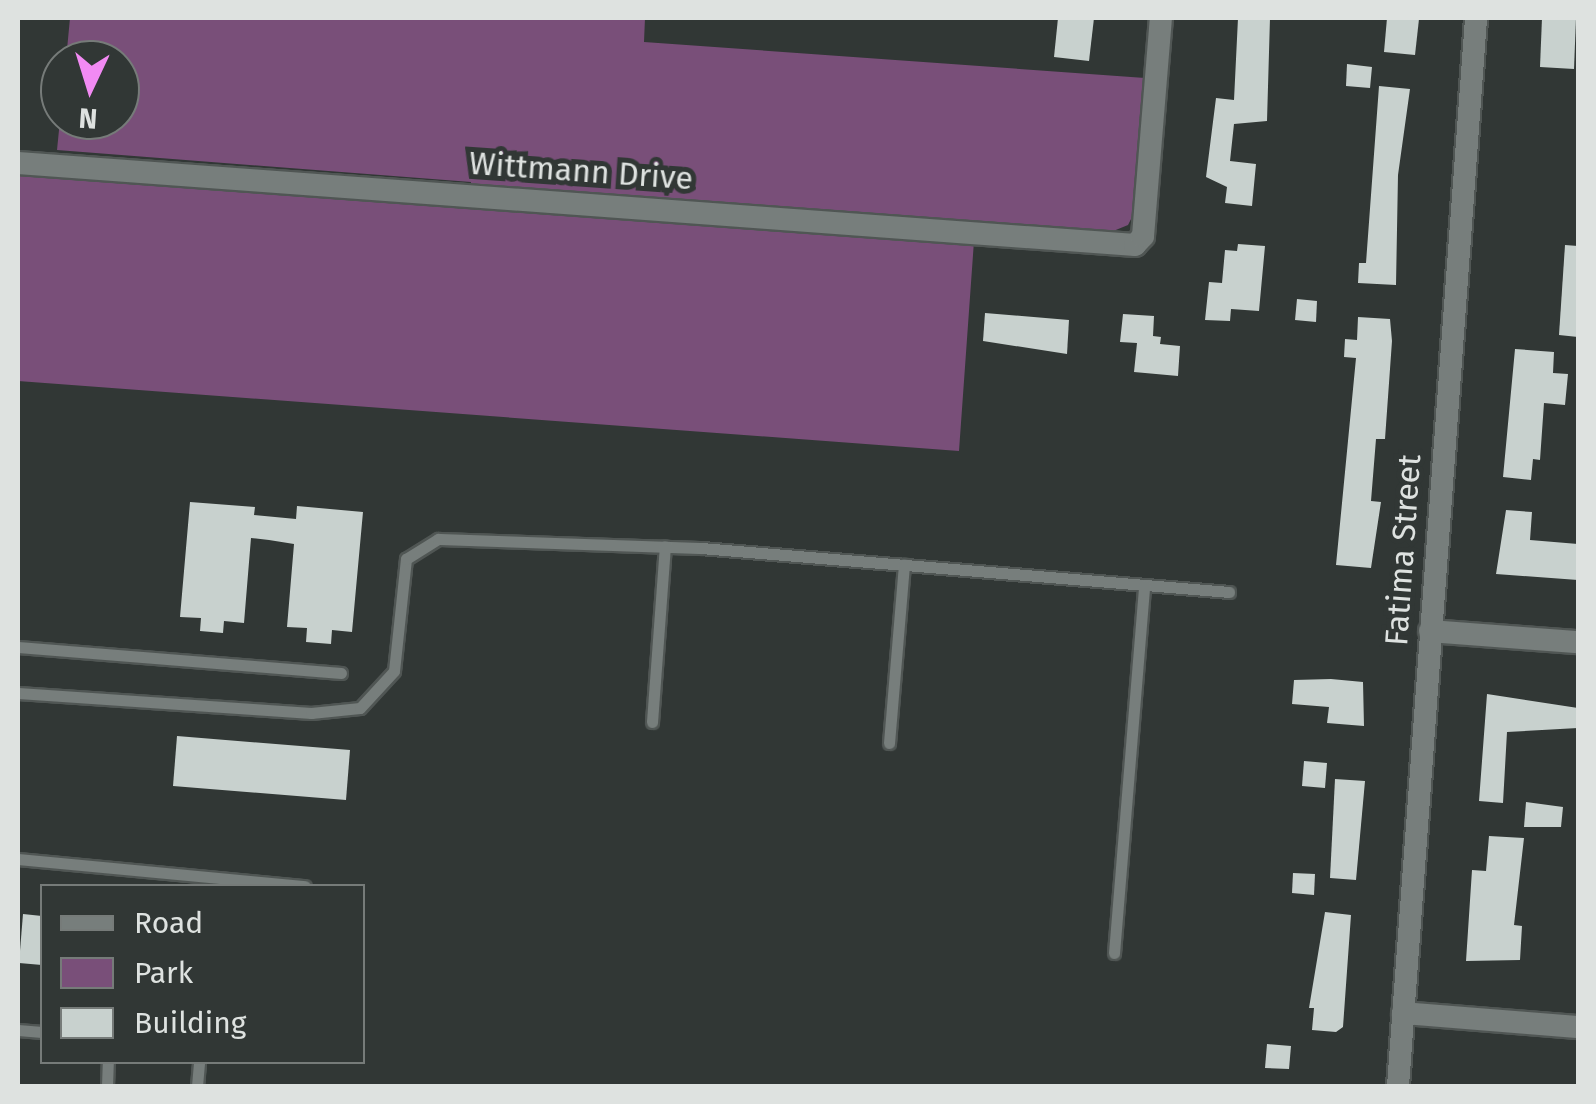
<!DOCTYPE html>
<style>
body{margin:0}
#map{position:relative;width:1596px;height:1104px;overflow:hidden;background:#313735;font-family:"Fira Sans",sans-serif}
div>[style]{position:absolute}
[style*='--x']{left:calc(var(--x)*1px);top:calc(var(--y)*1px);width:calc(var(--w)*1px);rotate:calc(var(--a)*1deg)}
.green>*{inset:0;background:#794f79}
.building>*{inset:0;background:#c8d1ce}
.roads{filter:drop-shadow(2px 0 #505654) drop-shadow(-2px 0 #505654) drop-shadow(0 2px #505654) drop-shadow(0 -2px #505654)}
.lane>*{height:11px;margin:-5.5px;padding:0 5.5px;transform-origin:5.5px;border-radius:5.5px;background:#777e7c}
.street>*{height:22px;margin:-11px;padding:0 11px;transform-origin:11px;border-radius:11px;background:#777e7c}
span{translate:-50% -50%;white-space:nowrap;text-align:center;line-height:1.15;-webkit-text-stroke:10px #313735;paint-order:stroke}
.street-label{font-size:32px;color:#dee2e0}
.frame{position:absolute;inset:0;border:20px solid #dee2e0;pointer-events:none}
.legend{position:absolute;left:40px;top:884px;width:325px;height:180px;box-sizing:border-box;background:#313735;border:2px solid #767b79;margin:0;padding:12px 18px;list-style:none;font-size:30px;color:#dee2e0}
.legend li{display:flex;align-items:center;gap:20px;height:50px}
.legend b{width:50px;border:2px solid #767b79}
.north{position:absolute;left:40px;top:40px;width:100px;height:100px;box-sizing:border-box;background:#313735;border:2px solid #767b79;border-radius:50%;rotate:184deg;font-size:28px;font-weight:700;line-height:40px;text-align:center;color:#dee2e0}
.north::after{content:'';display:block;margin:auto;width:35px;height:45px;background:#f28af3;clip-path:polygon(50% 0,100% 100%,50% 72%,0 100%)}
</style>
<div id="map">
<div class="green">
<div style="clip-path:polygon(70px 18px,645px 18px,644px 42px,1145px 78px,1135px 211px,1128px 225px,1106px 234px,974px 241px,959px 451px,18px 381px,18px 174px,470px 209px,471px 182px,57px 150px,60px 120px,120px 120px,120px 60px,66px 60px)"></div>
</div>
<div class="building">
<div style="clip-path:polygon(1058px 18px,1094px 18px,1089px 61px,1054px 57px)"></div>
<div style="clip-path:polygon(1238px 18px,1270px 18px,1267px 121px,1234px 124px,1230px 161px,1256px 164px,1252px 206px,1225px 203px,1227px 187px,1206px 177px,1216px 98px,1234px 100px)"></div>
<div style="clip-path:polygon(1387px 18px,1419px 19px,1415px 55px,1384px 52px)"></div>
<div style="clip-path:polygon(1542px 18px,1576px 18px,1574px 69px,1540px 67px)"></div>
<div style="clip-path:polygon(1347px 64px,1372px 67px,1370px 88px,1346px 86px)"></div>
<div style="clip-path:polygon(1379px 86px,1410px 89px,1398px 175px,1396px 285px,1358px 283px,1359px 263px,1366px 263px)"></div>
<div style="clip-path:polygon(1238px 244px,1265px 246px,1259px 311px,1231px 309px,1230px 321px,1205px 320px,1209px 282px,1222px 283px,1225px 250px,1237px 251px)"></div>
<div style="clip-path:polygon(1565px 245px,1578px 246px,1578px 337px,1559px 335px)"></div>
<div style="clip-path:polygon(1297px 299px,1317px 301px,1316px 322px,1295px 320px)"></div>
<div style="clip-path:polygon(985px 313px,1069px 320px,1067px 354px,983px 341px)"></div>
<div style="clip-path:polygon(1123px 314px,1154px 316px,1153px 336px,1161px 337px,1160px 344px,1180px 346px,1178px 376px,1134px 372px,1137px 343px,1120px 342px)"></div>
<div style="clip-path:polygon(1358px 317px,1390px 319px,1392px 341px,1385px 439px,1376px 439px,1371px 501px,1381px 502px,1371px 568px,1336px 565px,1356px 358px,1344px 357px,1345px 339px,1357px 340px)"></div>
<div style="clip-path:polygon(1515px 349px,1554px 352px,1553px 373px,1568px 374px,1565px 405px,1544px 403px,1540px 460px,1533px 459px,1531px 480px,1503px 477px)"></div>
<div style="clip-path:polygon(190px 502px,255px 507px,254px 515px,296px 519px,297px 506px,363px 512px,352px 632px,332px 630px,331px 644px,306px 642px,307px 628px,287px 627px,294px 544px,269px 540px,251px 538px,244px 623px,224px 621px,223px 633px,200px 631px,201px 618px,180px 617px)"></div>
<div style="clip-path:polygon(1506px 510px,1532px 512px,1530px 540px,1578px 544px,1578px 580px,1496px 574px)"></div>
<div style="clip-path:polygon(1331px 679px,1363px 682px,1364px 726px,1327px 723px,1329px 707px,1292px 704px,1294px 680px)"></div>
<div style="clip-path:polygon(1487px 694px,1578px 708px,1578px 728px,1507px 732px,1503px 803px,1479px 801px)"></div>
<div style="clip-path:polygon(177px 736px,350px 750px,346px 800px,173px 786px)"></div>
<div style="clip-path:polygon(1304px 761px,1327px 763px,1325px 788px,1302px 786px)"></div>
<div style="clip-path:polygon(1335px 779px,1365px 781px,1356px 880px,1330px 878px)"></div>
<div style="clip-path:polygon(1526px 802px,1563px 807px,1561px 827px,1524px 827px)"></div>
<div style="clip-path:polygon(1489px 836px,1524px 838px,1514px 925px,1522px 926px,1520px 960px,1466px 961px,1472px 870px,1486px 871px)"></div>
<div style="clip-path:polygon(1293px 873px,1315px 874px,1314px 895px,1292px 893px)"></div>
<div style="clip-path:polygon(1325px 912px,1351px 915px,1343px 1027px,1336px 1032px,1312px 1030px,1314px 1008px,1309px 1008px)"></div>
<div style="clip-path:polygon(23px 914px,42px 916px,42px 965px,19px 963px)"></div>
<div style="clip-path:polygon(1267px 1044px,1291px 1046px,1289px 1069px,1265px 1068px)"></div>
</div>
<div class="roads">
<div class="lane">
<div style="--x:18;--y:647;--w:324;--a:4.6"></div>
<div style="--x:18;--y:693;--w:294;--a:3.9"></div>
<div style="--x:311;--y:713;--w:49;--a:-5.8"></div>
<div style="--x:360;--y:708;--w:50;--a:-47.4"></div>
<div style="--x:394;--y:671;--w:113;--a:-83.9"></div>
<div style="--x:406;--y:559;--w:38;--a:-32"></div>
<div style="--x:438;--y:539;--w:263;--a:2"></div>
<div style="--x:701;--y:548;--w:530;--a:4.76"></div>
<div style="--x:652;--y:722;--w:176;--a:-85.8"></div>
<div style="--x:889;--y:743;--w:179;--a:-85.2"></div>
<div style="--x:18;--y:859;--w:288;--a:5.4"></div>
<div style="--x:1114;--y:953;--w:369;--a:-85.3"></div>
<div style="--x:18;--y:1030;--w:24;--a:5"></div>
<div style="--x:107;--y:1086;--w:24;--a:-88"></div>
<div style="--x:197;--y:1086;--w:24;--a:-85"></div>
</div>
<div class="street">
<div style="--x:18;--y:163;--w:1120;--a:4.2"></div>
<div style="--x:1135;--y:245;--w:12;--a:-48"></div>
<div style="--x:1143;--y:236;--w:219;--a:-85.3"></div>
<div style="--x:1430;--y:631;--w:148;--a:4.3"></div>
<div style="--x:1403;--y:1013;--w:176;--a:4.6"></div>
<div style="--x:1398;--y:1086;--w:1071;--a:-85.82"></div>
</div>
</div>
<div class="street-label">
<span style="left:581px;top:171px;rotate:4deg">Wittmann Drive</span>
<span style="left:1403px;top:550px;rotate:-86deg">Fatima Street</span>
</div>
<div class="frame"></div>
<ul class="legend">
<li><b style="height:12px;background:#777e7c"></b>Road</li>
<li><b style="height:28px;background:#794f79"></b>Park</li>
<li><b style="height:28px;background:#c8d1ce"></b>Building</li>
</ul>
<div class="north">N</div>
</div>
